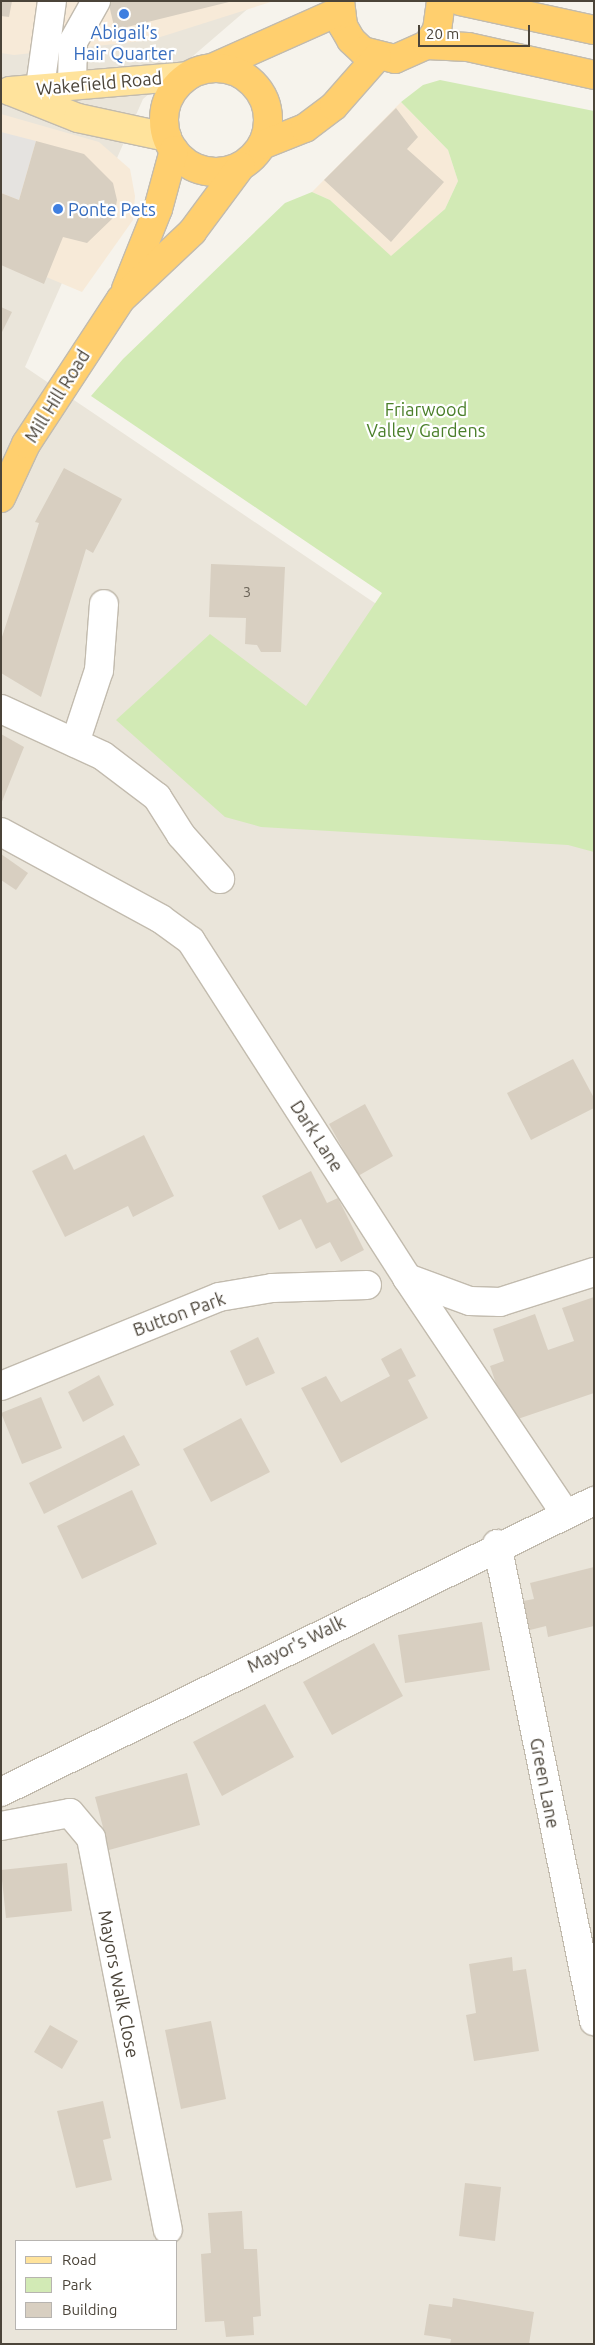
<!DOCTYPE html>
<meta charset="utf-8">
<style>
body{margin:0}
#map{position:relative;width:595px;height:2345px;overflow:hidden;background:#f6f3ec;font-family:Ubuntu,sans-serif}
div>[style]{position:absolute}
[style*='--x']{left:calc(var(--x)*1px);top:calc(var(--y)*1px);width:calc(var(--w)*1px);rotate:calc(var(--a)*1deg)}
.residential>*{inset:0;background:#eae5da}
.commercial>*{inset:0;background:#f7ead8}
.green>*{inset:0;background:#d2eab5}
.parking>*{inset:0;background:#e5e3e0}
.building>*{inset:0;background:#d8cfc1}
.roads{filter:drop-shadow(1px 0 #c2bbae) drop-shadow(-1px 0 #c2bbae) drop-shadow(0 1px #c2bbae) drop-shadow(0 -1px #c2bbae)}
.minor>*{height:28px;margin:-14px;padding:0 14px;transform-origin:14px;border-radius:14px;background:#fff}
.major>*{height:28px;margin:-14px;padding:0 14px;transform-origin:14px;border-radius:14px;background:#ffe39c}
.highway>*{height:28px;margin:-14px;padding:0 14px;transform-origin:14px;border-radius:14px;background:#ffcf6e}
.highway>.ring{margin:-14px;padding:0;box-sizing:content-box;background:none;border:28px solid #ffcf6e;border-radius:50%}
.dots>*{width:14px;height:14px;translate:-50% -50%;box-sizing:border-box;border:2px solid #fff;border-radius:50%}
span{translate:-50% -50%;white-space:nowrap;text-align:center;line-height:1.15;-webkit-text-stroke:4.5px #fff;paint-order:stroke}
.number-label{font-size:15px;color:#6e675b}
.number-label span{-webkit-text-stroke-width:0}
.shop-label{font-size:18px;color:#366cbe}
.left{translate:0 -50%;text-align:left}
.street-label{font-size:18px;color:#4b4439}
.park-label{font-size:18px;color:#4a7f2a}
.frame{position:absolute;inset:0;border:2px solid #4b4439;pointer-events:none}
.legend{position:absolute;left:15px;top:2240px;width:162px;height:90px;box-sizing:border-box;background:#fff;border:1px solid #b7b4b0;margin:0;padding:6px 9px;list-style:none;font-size:15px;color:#4b4439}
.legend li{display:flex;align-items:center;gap:10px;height:25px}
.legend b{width:25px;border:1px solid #b7b4b0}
.scale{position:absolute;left:418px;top:25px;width:112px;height:22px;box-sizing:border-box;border:2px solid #4b4439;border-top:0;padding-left:6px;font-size:15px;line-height:18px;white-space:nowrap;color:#4b4439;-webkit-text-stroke:4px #fff;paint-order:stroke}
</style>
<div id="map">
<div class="residential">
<div style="clip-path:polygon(evenodd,1px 1px,257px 1px,143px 99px,25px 367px,594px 751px,594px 2344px,1px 2344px,1px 1px,16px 2241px,176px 2241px,176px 2329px,16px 2329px,16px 2241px)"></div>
</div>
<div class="commercial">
<div style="clip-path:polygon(1px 1px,274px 1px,151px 40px,14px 55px,1px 53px)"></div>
<div style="clip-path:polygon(401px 102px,448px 150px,458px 181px,445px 209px,391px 257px,330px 200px,312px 192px)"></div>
<div style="clip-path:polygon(1px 114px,99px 142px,130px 169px,135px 196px,133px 220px,82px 292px,1px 258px)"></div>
</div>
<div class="green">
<div style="clip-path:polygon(440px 80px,594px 111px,594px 852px,568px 845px,261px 827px,225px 817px,116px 720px,210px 634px,306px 706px,382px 593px,91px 396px,123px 359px,285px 203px,312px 192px,330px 200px,391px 256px,445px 209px,458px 181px,448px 150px,401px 102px,423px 85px)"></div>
</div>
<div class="parking">
<div style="clip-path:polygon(1px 132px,36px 141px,19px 200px,1px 193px)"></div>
</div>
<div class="building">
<div style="clip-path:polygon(1px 1px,12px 1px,9px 17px,1px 16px)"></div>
<div style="clip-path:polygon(108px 1px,228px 1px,229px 2px,115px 30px)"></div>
<div style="clip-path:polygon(396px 108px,418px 137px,407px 149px,444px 182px,391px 242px,324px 180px)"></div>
<div style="clip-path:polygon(36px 141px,84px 154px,113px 183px,117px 200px,114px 217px,87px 243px,63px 237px,44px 284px,1px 265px,1px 193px,19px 200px)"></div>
<div style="clip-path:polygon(1px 307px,12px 312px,1px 334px)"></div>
<div style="clip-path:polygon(64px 468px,122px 499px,93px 553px,86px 549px,41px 697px,1px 673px,1px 640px,39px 523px,35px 522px)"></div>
<div style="clip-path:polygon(211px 564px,285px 567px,281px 652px,261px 652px,257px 645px,245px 644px,246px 618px,209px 617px)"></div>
<div style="clip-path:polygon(1px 734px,24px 747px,1px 804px)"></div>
<div style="clip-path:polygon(1px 854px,28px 873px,16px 890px,1px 880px)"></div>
<div style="clip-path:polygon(573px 1059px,594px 1098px,594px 1108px,531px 1140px,507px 1093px)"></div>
<div style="clip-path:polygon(365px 1104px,393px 1156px,358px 1176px,329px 1124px)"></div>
<div style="clip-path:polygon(144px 1135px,174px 1196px,133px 1217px,128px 1206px,65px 1237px,32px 1171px,66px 1154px,74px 1170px)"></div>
<div style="clip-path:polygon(311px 1171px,327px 1203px,338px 1198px,364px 1250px,341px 1262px,330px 1242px,316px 1249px,301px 1219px,279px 1230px,262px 1196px)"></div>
<div style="clip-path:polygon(594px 1297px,594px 1393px,509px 1422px,490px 1366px,504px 1361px,493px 1329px,535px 1314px,548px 1350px,574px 1341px,562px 1308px)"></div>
<div style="clip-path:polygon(258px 1337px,275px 1373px,246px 1386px,230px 1351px)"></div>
<div style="clip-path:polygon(401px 1348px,416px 1376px,408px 1380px,428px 1418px,341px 1463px,301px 1388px,326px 1376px,341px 1402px,390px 1376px,381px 1359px)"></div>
<div style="clip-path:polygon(99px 1375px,114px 1405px,83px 1422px,68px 1392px)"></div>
<div style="clip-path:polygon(41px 1397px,62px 1448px,22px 1464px,1px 1413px)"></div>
<div style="clip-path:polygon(241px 1418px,270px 1472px,211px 1502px,183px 1449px)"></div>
<div style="clip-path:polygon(124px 1435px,140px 1465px,44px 1514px,29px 1483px)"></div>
<div style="clip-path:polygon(132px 1490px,157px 1544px,82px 1579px,57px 1526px)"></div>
<div style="clip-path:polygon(594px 1567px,594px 1626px,548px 1637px,546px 1626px,530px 1630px,523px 1601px,534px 1599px,530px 1583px)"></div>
<div style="clip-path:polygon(482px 1622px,490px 1670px,405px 1683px,398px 1635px)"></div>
<div style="clip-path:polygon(374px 1643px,403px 1696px,332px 1735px,303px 1682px)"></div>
<div style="clip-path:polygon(265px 1704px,294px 1757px,222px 1796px,193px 1742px)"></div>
<div style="clip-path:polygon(187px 1773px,200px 1825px,109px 1850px,95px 1797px)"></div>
<div style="clip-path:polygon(67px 1863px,72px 1911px,6px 1918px,1px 1870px)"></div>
<div style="clip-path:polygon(512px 1957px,513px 1971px,526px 1969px,539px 2051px,474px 2061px,466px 2015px,476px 2013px,469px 1964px)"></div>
<div style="clip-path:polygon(211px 2021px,226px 2099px,181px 2109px,165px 2030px)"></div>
<div style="clip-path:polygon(50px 2025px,78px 2041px,62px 2069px,34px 2052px)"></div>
<div style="clip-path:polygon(103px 2101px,111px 2138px,103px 2140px,112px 2180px,76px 2188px,57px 2111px)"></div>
<div style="clip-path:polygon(465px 2183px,501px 2187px,495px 2241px,459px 2236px)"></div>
<div style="clip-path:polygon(242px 2211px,244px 2249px,257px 2249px,261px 2316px,253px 2317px,254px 2335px,226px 2337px,224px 2321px,205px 2322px,201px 2254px,211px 2253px,208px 2213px)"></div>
<div style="clip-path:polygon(453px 2298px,534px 2312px,529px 2344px,450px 2344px,451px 2339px,424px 2335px,429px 2304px,452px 2307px)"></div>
</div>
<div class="roads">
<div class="minor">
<div style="--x:72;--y:85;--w:43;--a:-88.7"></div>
<div style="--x:73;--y:42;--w:47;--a:-60.7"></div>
<div style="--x:40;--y:87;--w:87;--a:-82.1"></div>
<div style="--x:1;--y:709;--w:112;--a:24.7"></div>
<div style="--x:103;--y:756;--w:68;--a:37.2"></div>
<div style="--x:157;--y:797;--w:45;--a:57.7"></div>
<div style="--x:181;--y:835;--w:59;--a:48.4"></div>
<div style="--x:75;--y:743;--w:77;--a:-71.8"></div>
<div style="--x:99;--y:670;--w:66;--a:-85.7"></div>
<div style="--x:1;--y:832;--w:182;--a:28.5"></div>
<div style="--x:161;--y:919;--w:37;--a:36"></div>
<div style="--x:191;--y:941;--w:400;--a:57.3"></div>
<div style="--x:407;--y:1278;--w:283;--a:56.1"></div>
<div style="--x:407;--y:1278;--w:67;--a:20.1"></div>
<div style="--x:470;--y:1301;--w:30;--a:2"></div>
<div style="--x:500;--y:1302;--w:99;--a:-17.7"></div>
<div style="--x:1;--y:1386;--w:235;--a:-22.2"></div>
<div style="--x:219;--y:1297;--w:54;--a:-9.6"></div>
<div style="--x:272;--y:1288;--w:95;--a:-1.8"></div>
<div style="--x:497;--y:1544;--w:487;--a:78.5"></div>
<div style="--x:1;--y:1792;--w:661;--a:-26.14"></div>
<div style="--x:1;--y:1826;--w:70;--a:-10.7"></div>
<div style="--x:70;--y:1813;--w:33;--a:50"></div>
<div style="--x:91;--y:1838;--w:399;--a:78.9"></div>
</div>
<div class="major">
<div style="--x:10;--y:91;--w:178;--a:-4.8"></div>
<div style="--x:10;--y:91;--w:73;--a:21.7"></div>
<div style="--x:78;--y:118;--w:91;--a:12.1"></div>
</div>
<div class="highway">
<div style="--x:340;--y:1;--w:25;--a:83"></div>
<div style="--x:343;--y:26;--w:16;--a:60"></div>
<div style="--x:351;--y:40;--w:16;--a:43"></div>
<div style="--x:363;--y:51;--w:33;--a:14"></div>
<div style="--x:395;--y:59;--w:35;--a:-24"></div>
<div style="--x:427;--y:45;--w:18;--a:-56"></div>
<div style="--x:437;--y:30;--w:29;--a:-82"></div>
<div style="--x:460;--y:1;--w:137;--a:12.2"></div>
<div style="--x:427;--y:45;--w:41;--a:2.8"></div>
<div style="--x:468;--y:47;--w:129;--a:12.5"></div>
<div style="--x:212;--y:68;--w:140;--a:-24"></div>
<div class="ring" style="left:164px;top:68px;width:76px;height:76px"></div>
<div style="--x:262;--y:145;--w:46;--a:-21.6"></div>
<div style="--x:305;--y:128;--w:36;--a:-37"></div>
<div style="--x:334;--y:106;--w:65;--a:-48.7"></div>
<div style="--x:126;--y:289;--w:86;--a:-68.2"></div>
<div style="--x:158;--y:209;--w:61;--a:-74.8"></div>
<div style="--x:1;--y:498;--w:60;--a:-65.2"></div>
<div style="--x:26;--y:444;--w:173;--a:-56.8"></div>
<div style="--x:121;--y:299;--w:98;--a:-43.3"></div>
<div style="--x:192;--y:232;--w:82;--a:-53.4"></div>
</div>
</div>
<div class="dots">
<div style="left:124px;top:14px;background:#3f7fe0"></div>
<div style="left:58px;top:209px;background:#3f7fe0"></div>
</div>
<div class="number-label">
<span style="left:247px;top:592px">3</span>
</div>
<div class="shop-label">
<span style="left:124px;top:43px">Abigail’s<br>Hair Quarter</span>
<span class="left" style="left:68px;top:209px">Ponte Pets</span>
</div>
<div class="street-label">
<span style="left:99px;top:83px;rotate:-5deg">Wakefield Road</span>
<span style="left:57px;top:396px;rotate:-58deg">Mill Hill Road</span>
<span style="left:317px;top:1136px;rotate:57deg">Dark Lane</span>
<span style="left:179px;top:1314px;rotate:-20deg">Button Park</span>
<span style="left:296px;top:1644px;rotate:-26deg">Mayor's Walk</span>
<span style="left:545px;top:1783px;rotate:79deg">Green Lane</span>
<span style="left:119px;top:1984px;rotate:79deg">Mayors Walk Close</span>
</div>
<div class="park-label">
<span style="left:426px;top:420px">Friarwood<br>Valley Gardens</span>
</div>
<div class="frame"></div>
<ul class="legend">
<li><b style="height:6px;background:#ffe39c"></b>Road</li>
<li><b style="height:14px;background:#d2eab5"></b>Park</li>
<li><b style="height:14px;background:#d8cfc1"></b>Building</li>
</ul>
<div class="scale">20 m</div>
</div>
